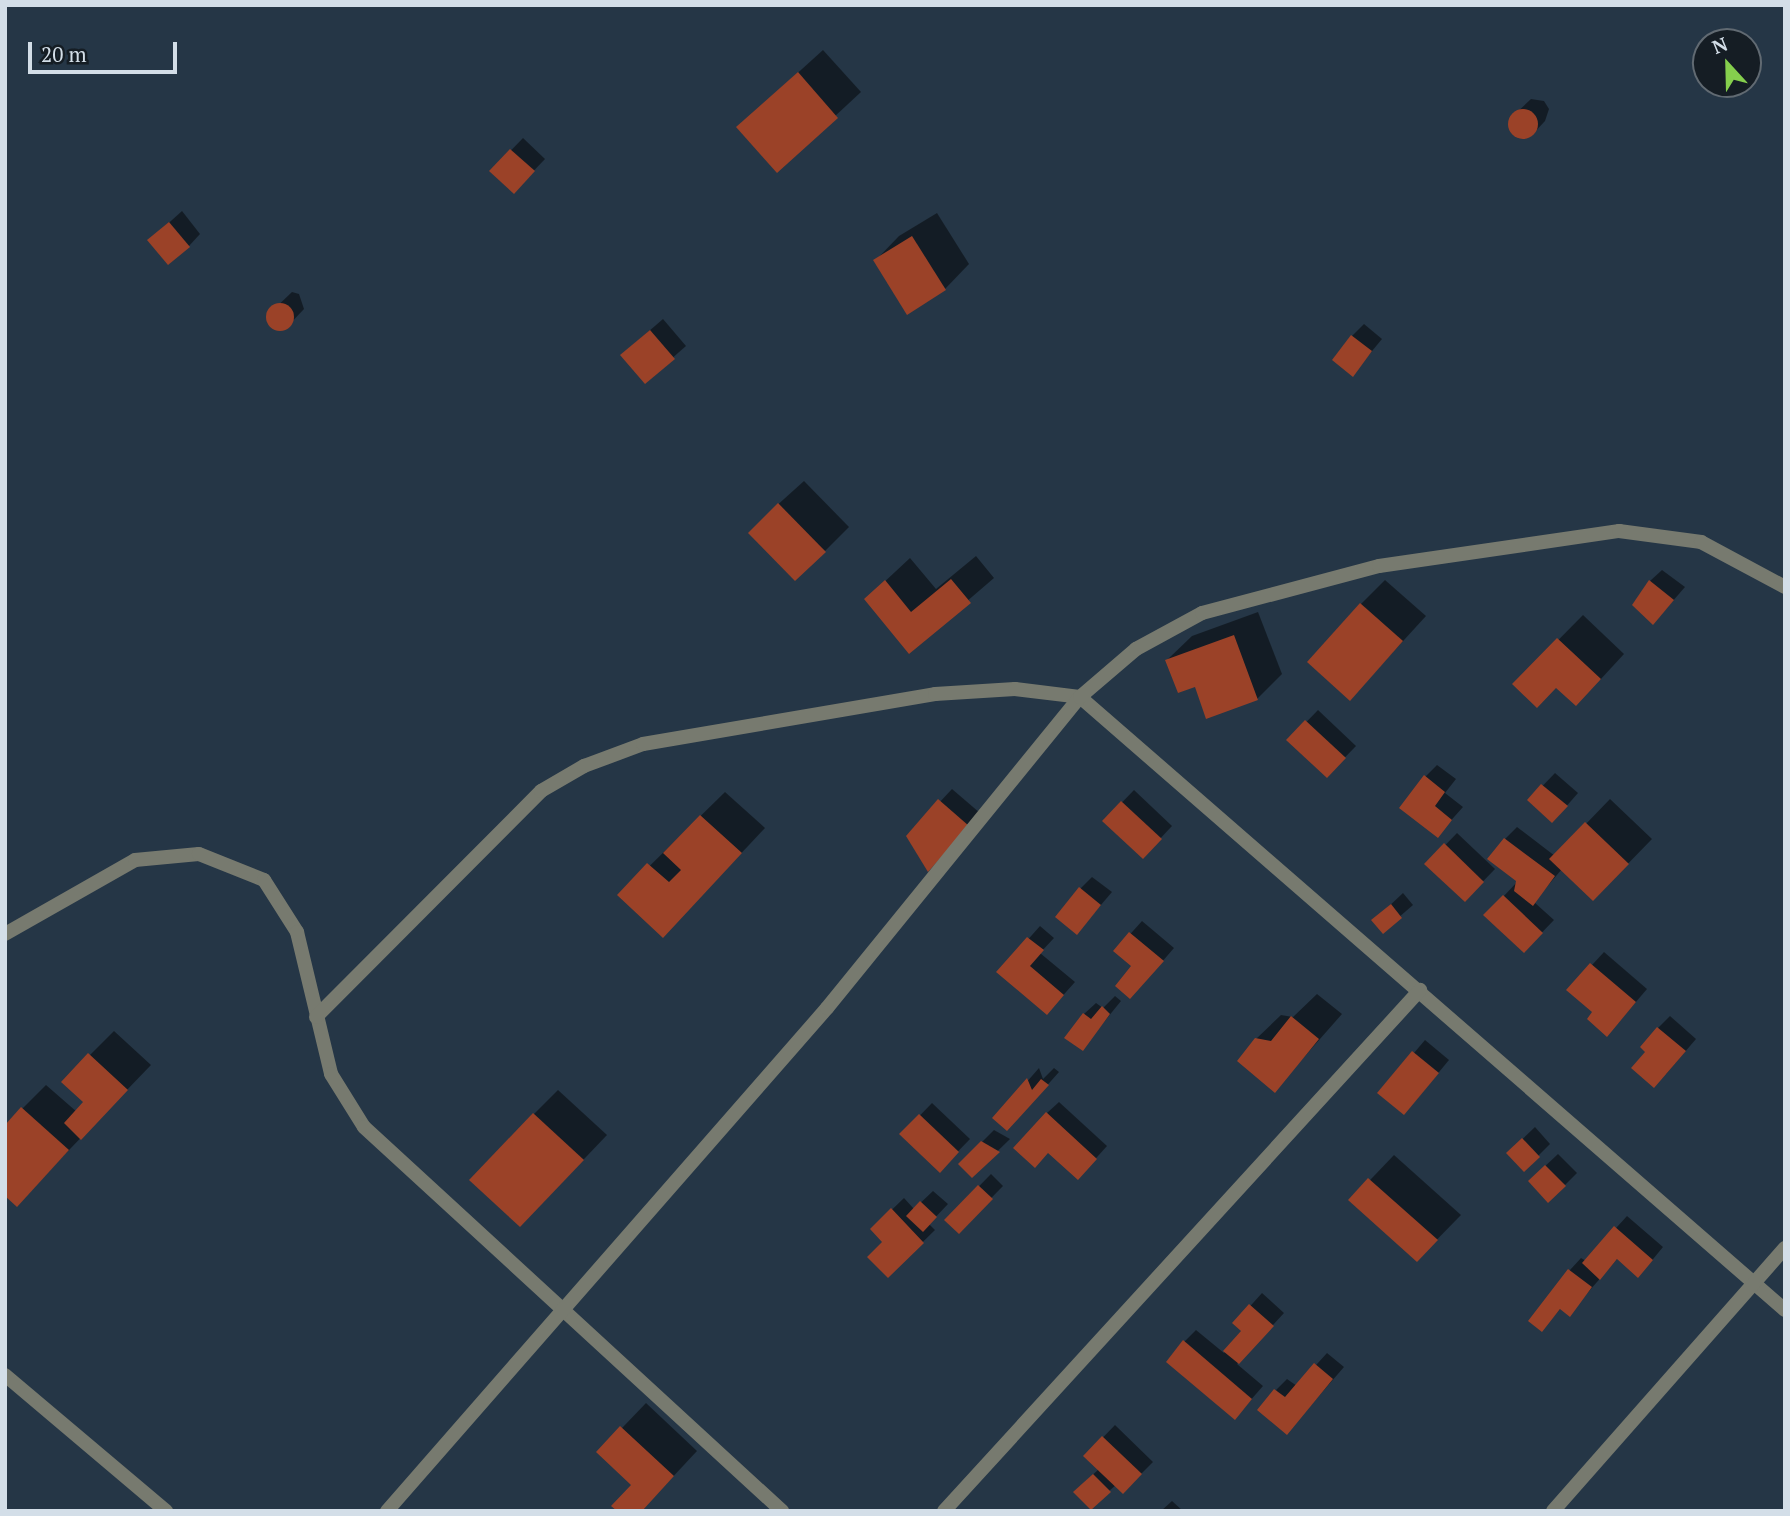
<!DOCTYPE html>
<style>
body{margin:0}
#map{position:relative;width:1790px;height:1516px;overflow:hidden;background:#253646;font-family:"PT Serif",serif}
div>[style]{position:absolute}
[style*='--x']{left:calc(var(--x)*1px);top:calc(var(--y)*1px);width:calc(var(--w)*1px);rotate:calc(var(--a)*1deg)}
.shadow>*{inset:0;background:#0007}
.building>*{inset:0;background:#9b4228}
.round{border-radius:50%}
.street>*{height:14px;margin:-7px;padding:0 7px;transform-origin:7px;border-radius:7px;background:#777a6f}
span{translate:-50% -50%;white-space:nowrap;text-align:center;line-height:1.15;-webkit-text-stroke:7px #151d24;paint-order:stroke}
.frame{position:absolute;inset:0;border:7px solid #d3dee8;pointer-events:none}
.north{position:absolute;left:1692px;top:28px;width:70px;height:70px;box-sizing:border-box;background:#151d24;border:2px solid #616a72;border-radius:50%;rotate:338deg;font-size:19px;font-weight:700;line-height:28px;text-align:center;color:#d3dee8}
.north::after{content:'';display:block;margin:auto;width:24px;height:32px;background:#85cf4d;clip-path:polygon(50% 0,100% 100%,50% 72%,0 100%)}
.scale{position:absolute;left:28px;top:42px;width:149px;height:32px;box-sizing:border-box;border:4px solid #d3dee8;border-top:0;padding-left:9px;font-size:21px;line-height:24px;white-space:nowrap;color:#d3dee8;-webkit-text-stroke:5px #151d24;paint-order:stroke}
</style>
<div id="map">
<div class="shadow">
<div style="clip-path:polygon(823px 50px,861px 92px,777px 170px,738px 127px)"></div>
<div style="clip-path:polygon(1531px 99px,1544px 101px,1549px 109px,1545px 121px,1533px 134px,1515px 134px,1511px 128px,1513px 116px)"></div>
<div style="clip-path:polygon(523px 138px,545px 159px,525px 180px,491px 171px)"></div>
<div style="clip-path:polygon(182px 211px,200px 234px,189px 246px,162px 229px)"></div>
<div style="clip-path:polygon(937px 213px,969px 264px,945px 289px,875px 261px,899px 236px)"></div>
<div style="clip-path:polygon(292px 292px,299px 294px,304px 309px,287px 327px,276px 328px,270px 313px)"></div>
<div style="clip-path:polygon(663px 319px,686px 346px,645px 382px,634px 344px)"></div>
<div style="clip-path:polygon(1364px 324px,1382px 339px,1353px 374px,1352px 336px)"></div>
<div style="clip-path:polygon(804px 481px,849px 527px,825px 551px,774px 508px)"></div>
<div style="clip-path:polygon(976px 556px,994px 578px,909px 651px,866px 599px,910px 558px,936px 589px)"></div>
<div style="clip-path:polygon(1662px 570px,1685px 587px,1665px 610px,1650px 581px)"></div>
<div style="clip-path:polygon(1385px 580px,1426px 616px,1350px 699px,1361px 604px)"></div>
<div style="clip-path:polygon(1258px 612px,1282px 674px,1257px 699px,1196px 685px,1167px 660px,1192px 636px)"></div>
<div style="clip-path:polygon(1583px 615px,1624px 654px,1600px 680px,1557px 686px,1515px 684px)"></div>
<div style="clip-path:polygon(1318px 710px,1356px 746px,1327px 776px,1289px 740px)"></div>
<div style="clip-path:polygon(1437px 765px,1456px 779px,1445px 793px,1463px 807px,1438px 835px,1425px 777px)"></div>
<div style="clip-path:polygon(1555px 773px,1578px 793px,1564px 809px,1529px 800px)"></div>
<div style="clip-path:polygon(952px 789px,980px 813px,940px 857px,908px 836px)"></div>
<div style="clip-path:polygon(1134px 790px,1172px 826px,1143px 857px,1104px 821px)"></div>
<div style="clip-path:polygon(725px 792px,765px 828px,687px 911px,620px 895px)"></div>
<div style="clip-path:polygon(1610px 799px,1652px 839px,1617px 875px,1562px 869px,1534px 902px,1554px 920px,1524px 951px,1486px 915px,1518px 881px,1505px 839px,1517px 827px,1555px 856px)"></div>
<div style="clip-path:polygon(1457px 833px,1495px 869px,1465px 900px,1427px 864px)"></div>
<div style="clip-path:polygon(1092px 877px,1112px 892px,1077px 933px,1081px 888px)"></div>
<div style="clip-path:polygon(1403px 893px,1413px 905px,1383px 931px,1386px 909px)"></div>
<div style="clip-path:polygon(1142px 921px,1174px 948px,1142px 985px,1134px 966px,1115px 951px)"></div>
<div style="clip-path:polygon(1040px 926px,1054px 938px,1040px 953px,1075px 982px,1058px 1001px,999px 972px)"></div>
<div style="clip-path:polygon(1604px 952px,1647px 989px,1618px 1023px,1595px 1012px,1569px 990px)"></div>
<div style="clip-path:polygon(1317px 994px,1342px 1014px,1275px 1090px,1256px 1039px,1281px 1015px,1293px 1017px)"></div>
<div style="clip-path:polygon(1115px 996px,1121px 1001px,1082px 1049px,1084px 1014px,1096px 1003px,1103px 1008px)"></div>
<div style="clip-path:polygon(1670px 1016px,1696px 1039px,1666px 1074px,1648px 1052px,1658px 1028px)"></div>
<div style="clip-path:polygon(114px 1031px,151px 1065px,17px 1204px,22px 1109px,46px 1085px,77px 1112px,86px 1102px,90px 1055px)"></div>
<div style="clip-path:polygon(1425px 1040px,1449px 1060px,1415px 1101px,1380px 1093px)"></div>
<div style="clip-path:polygon(1039px 1068px,1043px 1079px,1054px 1068px,1059px 1072px,1019px 1117px,995px 1118px)"></div>
<div style="clip-path:polygon(558px 1090px,607px 1135px,544px 1201px,534px 1114px)"></div>
<div style="clip-path:polygon(1059px 1102px,1107px 1146px,1089px 1166px,1047px 1113px)"></div>
<div style="clip-path:polygon(932px 1103px,970px 1139px,940px 1170px,902px 1134px)"></div>
<div style="clip-path:polygon(1535px 1127px,1550px 1144px,1524px 1170px,1508px 1153px)"></div>
<div style="clip-path:polygon(994px 1130px,1010px 1139px,972px 1176px,960px 1164px)"></div>
<div style="clip-path:polygon(1558px 1154px,1577px 1173px,1565px 1185px,1542px 1169px)"></div>
<div style="clip-path:polygon(1394px 1155px,1461px 1215px,1417px 1260px,1351px 1200px)"></div>
<div style="clip-path:polygon(991px 1174px,1003px 1186px,959px 1231px,946px 1220px)"></div>
<div style="clip-path:polygon(933px 1191px,948px 1204px,929px 1224px,935px 1230px,888px 1276px,884px 1242px,872px 1229px,904px 1198px,914px 1209px)"></div>
<div style="clip-path:polygon(1627px 1216px,1663px 1247px,1649px 1264px,1618px 1258px,1569px 1314px,1561px 1308px,1542px 1330px,1531px 1321px,1570px 1270px,1581px 1258px,1586px 1261px)"></div>
<div style="clip-path:polygon(1262px 1293px,1284px 1313px,1237px 1364px,1263px 1386px,1235px 1418px,1184px 1342px,1196px 1330px,1224px 1353px,1244px 1331px,1235px 1323px)"></div>
<div style="clip-path:polygon(1327px 1353px,1344px 1367px,1298px 1420px,1276px 1390px,1287px 1379px,1297px 1386px)"></div>
<div style="clip-path:polygon(646px 1403px,697px 1451px,654px 1497px,599px 1452px)"></div>
<div style="clip-path:polygon(1115px 1425px,1153px 1462px,1123px 1492px,1116px 1485px,1109px 1491px,1087px 1480px,1099px 1469px,1085px 1456px)"></div>
<div style="clip-path:polygon(1172px 1501px,1183px 1511px,1161px 1511px)"></div>
</div>
<div class="building">
<div style="clip-path:polygon(798px 72px,838px 118px,777px 173px,736px 127px)"></div>
<div class="round" style="left:1508px;top:109px;width:30px;height:30px"></div>
<div style="clip-path:polygon(510px 149px,535px 171px,514px 194px,489px 171px)"></div>
<div style="clip-path:polygon(169px 222px,190px 247px,168px 265px,147px 240px)"></div>
<div style="clip-path:polygon(912px 236px,946px 290px,907px 315px,873px 260px)"></div>
<div class="round" style="left:266px;top:303px;width:28px;height:28px"></div>
<div style="clip-path:polygon(650px 330px,675px 359px,645px 384px,620px 355px)"></div>
<div style="clip-path:polygon(1351px 335px,1372px 351px,1353px 377px,1332px 360px)"></div>
<div style="clip-path:polygon(778px 503px,826px 552px,795px 581px,748px 533px)"></div>
<div style="clip-path:polygon(951px 579px,971px 603px,909px 654px,864px 599px,885px 580px,911px 612px)"></div>
<div style="clip-path:polygon(1649px 580px,1674px 600px,1653px 625px,1632px 605px)"></div>
<div style="clip-path:polygon(1360px 603px,1403px 641px,1350px 701px,1307px 662px)"></div>
<div style="clip-path:polygon(1234px 635px,1258px 700px,1206px 719px,1195px 687px,1178px 693px,1165px 660px)"></div>
<div style="clip-path:polygon(1557px 638px,1601px 679px,1576px 706px,1556px 688px,1537px 708px,1512px 684px)"></div>
<div style="clip-path:polygon(1305px 720px,1346px 758px,1327px 778px,1286px 740px)"></div>
<div style="clip-path:polygon(1424px 775px,1445px 792px,1435px 806px,1452px 820px,1438px 838px,1399px 808px)"></div>
<div style="clip-path:polygon(1541px 784px,1568px 806px,1552px 823px,1527px 800px)"></div>
<div style="clip-path:polygon(938px 799px,969px 826px,928px 872px,906px 836px)"></div>
<div style="clip-path:polygon(1121px 801px,1162px 839px,1143px 859px,1102px 821px)"></div>
<div style="clip-path:polygon(700px 815px,742px 853px,663px 938px,617px 895px,647px 863px,669px 882px,681px 870px,663px 853px)"></div>
<div style="clip-path:polygon(1585px 822px,1629px 864px,1593px 901px,1549px 859px)"></div>
<div style="clip-path:polygon(1504px 838px,1555px 876px,1533px 906px,1514px 891px,1516px 881px,1487px 859px)"></div>
<div style="clip-path:polygon(1444px 843px,1484px 882px,1465px 902px,1424px 864px)"></div>
<div style="clip-path:polygon(1079px 887px,1101px 905px,1077px 935px,1055px 917px)"></div>
<div style="clip-path:polygon(1503px 895px,1543px 933px,1524px 953px,1483px 915px)"></div>
<div style="clip-path:polygon(1391px 904px,1402px 918px,1383px 934px,1371px 920px)"></div>
<div style="clip-path:polygon(1129px 932px,1164px 961px,1130px 999px,1115px 986px,1131px 966px,1113px 951px)"></div>
<div style="clip-path:polygon(1027px 937px,1044px 950px,1030px 966px,1064px 995px,1047px 1015px,996px 972px)"></div>
<div style="clip-path:polygon(1590px 963px,1636px 1002px,1607px 1037px,1587px 1019px,1592px 1012px,1566px 990px)"></div>
<div style="clip-path:polygon(1102px 1006px,1110px 1014px,1083px 1051px,1064px 1038px,1083px 1013px,1091px 1019px)"></div>
<div style="clip-path:polygon(1291px 1016px,1319px 1039px,1275px 1093px,1237px 1061px,1255px 1038px,1271px 1041px)"></div>
<div style="clip-path:polygon(1657px 1027px,1686px 1051px,1654px 1088px,1631px 1068px,1645px 1052px,1640px 1047px)"></div>
<div style="clip-path:polygon(1412px 1051px,1439px 1073px,1404px 1115px,1377px 1093px)"></div>
<div style="clip-path:polygon(88px 1053px,128px 1090px,81px 1140px,64px 1123px,83px 1102px,61px 1082px)"></div>
<div style="clip-path:polygon(1027px 1078px,1032px 1090px,1041px 1079px,1049px 1085px,1007px 1131px,992px 1118px)"></div>
<div style="clip-path:polygon(21px 1107px,69px 1150px,17px 1207px,5px 1196px,5px 1125px)"></div>
<div style="clip-path:polygon(1046px 1112px,1097px 1159px,1078px 1180px,1048px 1153px,1035px 1168px,1013px 1148px)"></div>
<div style="clip-path:polygon(533px 1113px,584px 1160px,520px 1227px,469px 1180px)"></div>
<div style="clip-path:polygon(919px 1114px,959px 1152px,940px 1173px,899px 1134px)"></div>
<div style="clip-path:polygon(1522px 1138px,1540px 1157px,1524px 1172px,1506px 1153px)"></div>
<div style="clip-path:polygon(981px 1141px,1000px 1152px,972px 1178px,958px 1164px)"></div>
<div style="clip-path:polygon(1545px 1165px,1566px 1186px,1548px 1203px,1528px 1181px)"></div>
<div style="clip-path:polygon(1368px 1178px,1438px 1240px,1417px 1262px,1348px 1200px)"></div>
<div style="clip-path:polygon(978px 1185px,993px 1199px,959px 1234px,944px 1220px)"></div>
<div style="clip-path:polygon(920px 1201px,937px 1217px,923px 1232px,906px 1216px)"></div>
<div style="clip-path:polygon(891px 1208px,924px 1243px,888px 1278px,867px 1257px,882px 1242px,870px 1229px)"></div>
<div style="clip-path:polygon(1614px 1226px,1653px 1260px,1638px 1278px,1617px 1259px,1600px 1280px,1582px 1263px)"></div>
<div style="clip-path:polygon(1568px 1269px,1592px 1287px,1570px 1317px,1560px 1309px,1542px 1332px,1528px 1321px)"></div>
<div style="clip-path:polygon(1249px 1304px,1274px 1326px,1239px 1364px,1223px 1351px,1241px 1331px,1232px 1323px)"></div>
<div style="clip-path:polygon(1183px 1340px,1252px 1399px,1235px 1420px,1166px 1362px)"></div>
<div style="clip-path:polygon(1314px 1363px,1333px 1379px,1287px 1435px,1257px 1410px,1274px 1389px,1285px 1397px)"></div>
<div style="clip-path:polygon(620px 1426px,674px 1476px,642px 1511px,617px 1511px,611px 1506px,631px 1485px,596px 1452px)"></div>
<div style="clip-path:polygon(1102px 1436px,1142px 1474px,1123px 1494px,1083px 1456px)"></div>
<div style="clip-path:polygon(1093px 1474px,1111px 1492px,1091px 1510px,1073px 1492px)"></div>
</div>
<div class="street">
<div style="--x:5;--y:934;--w:150;--a:-29.6"></div>
<div style="--x:135;--y:860;--w:64;--a:-5.4"></div>
<div style="--x:199;--y:854;--w:70;--a:21.8"></div>
<div style="--x:264;--y:880;--w:62;--a:57.6"></div>
<div style="--x:297;--y:932;--w:146;--a:76.5"></div>
<div style="--x:331;--y:1074;--w:62;--a:58.1"></div>
<div style="--x:364;--y:1127;--w:568;--a:42.57"></div>
<div style="--x:316;--y:1017;--w:319;--a:-45.1"></div>
<div style="--x:541;--y:791;--w:50;--a:-30.2"></div>
<div style="--x:584;--y:766;--w:63;--a:-20.4"></div>
<div style="--x:643;--y:744;--w:296;--a:-9.7"></div>
<div style="--x:935;--y:694;--w:80;--a:-3.6"></div>
<div style="--x:1015;--y:689;--w:65;--a:7"></div>
<div style="--x:1080;--y:697;--w:934;--a:41.01"></div>
<div style="--x:5;--y:1375;--w:211;--a:40.2"></div>
<div style="--x:387;--y:1511;--w:668;--a:-48.82"></div>
<div style="--x:827;--y:1008;--w:401;--a:-50.9"></div>
<div style="--x:1080;--y:697;--w:74;--a:-40.6"></div>
<div style="--x:1136;--y:649;--w:75;--a:-28.6"></div>
<div style="--x:1202;--y:613;--w:183;--a:-14.9"></div>
<div style="--x:1379;--y:566;--w:243;--a:-8.3"></div>
<div style="--x:1619;--y:531;--w:83;--a:7.6"></div>
<div style="--x:1701;--y:542;--w:95;--a:28.2"></div>
<div style="--x:944;--y:1511;--w:706;--a:-47.58"></div>
<div style="--x:1553;--y:1511;--w:351;--a:-48.6"></div>
</div>
<div class="frame"></div>
<div class="north">N</div>
<div class="scale">20 m</div>
</div>
